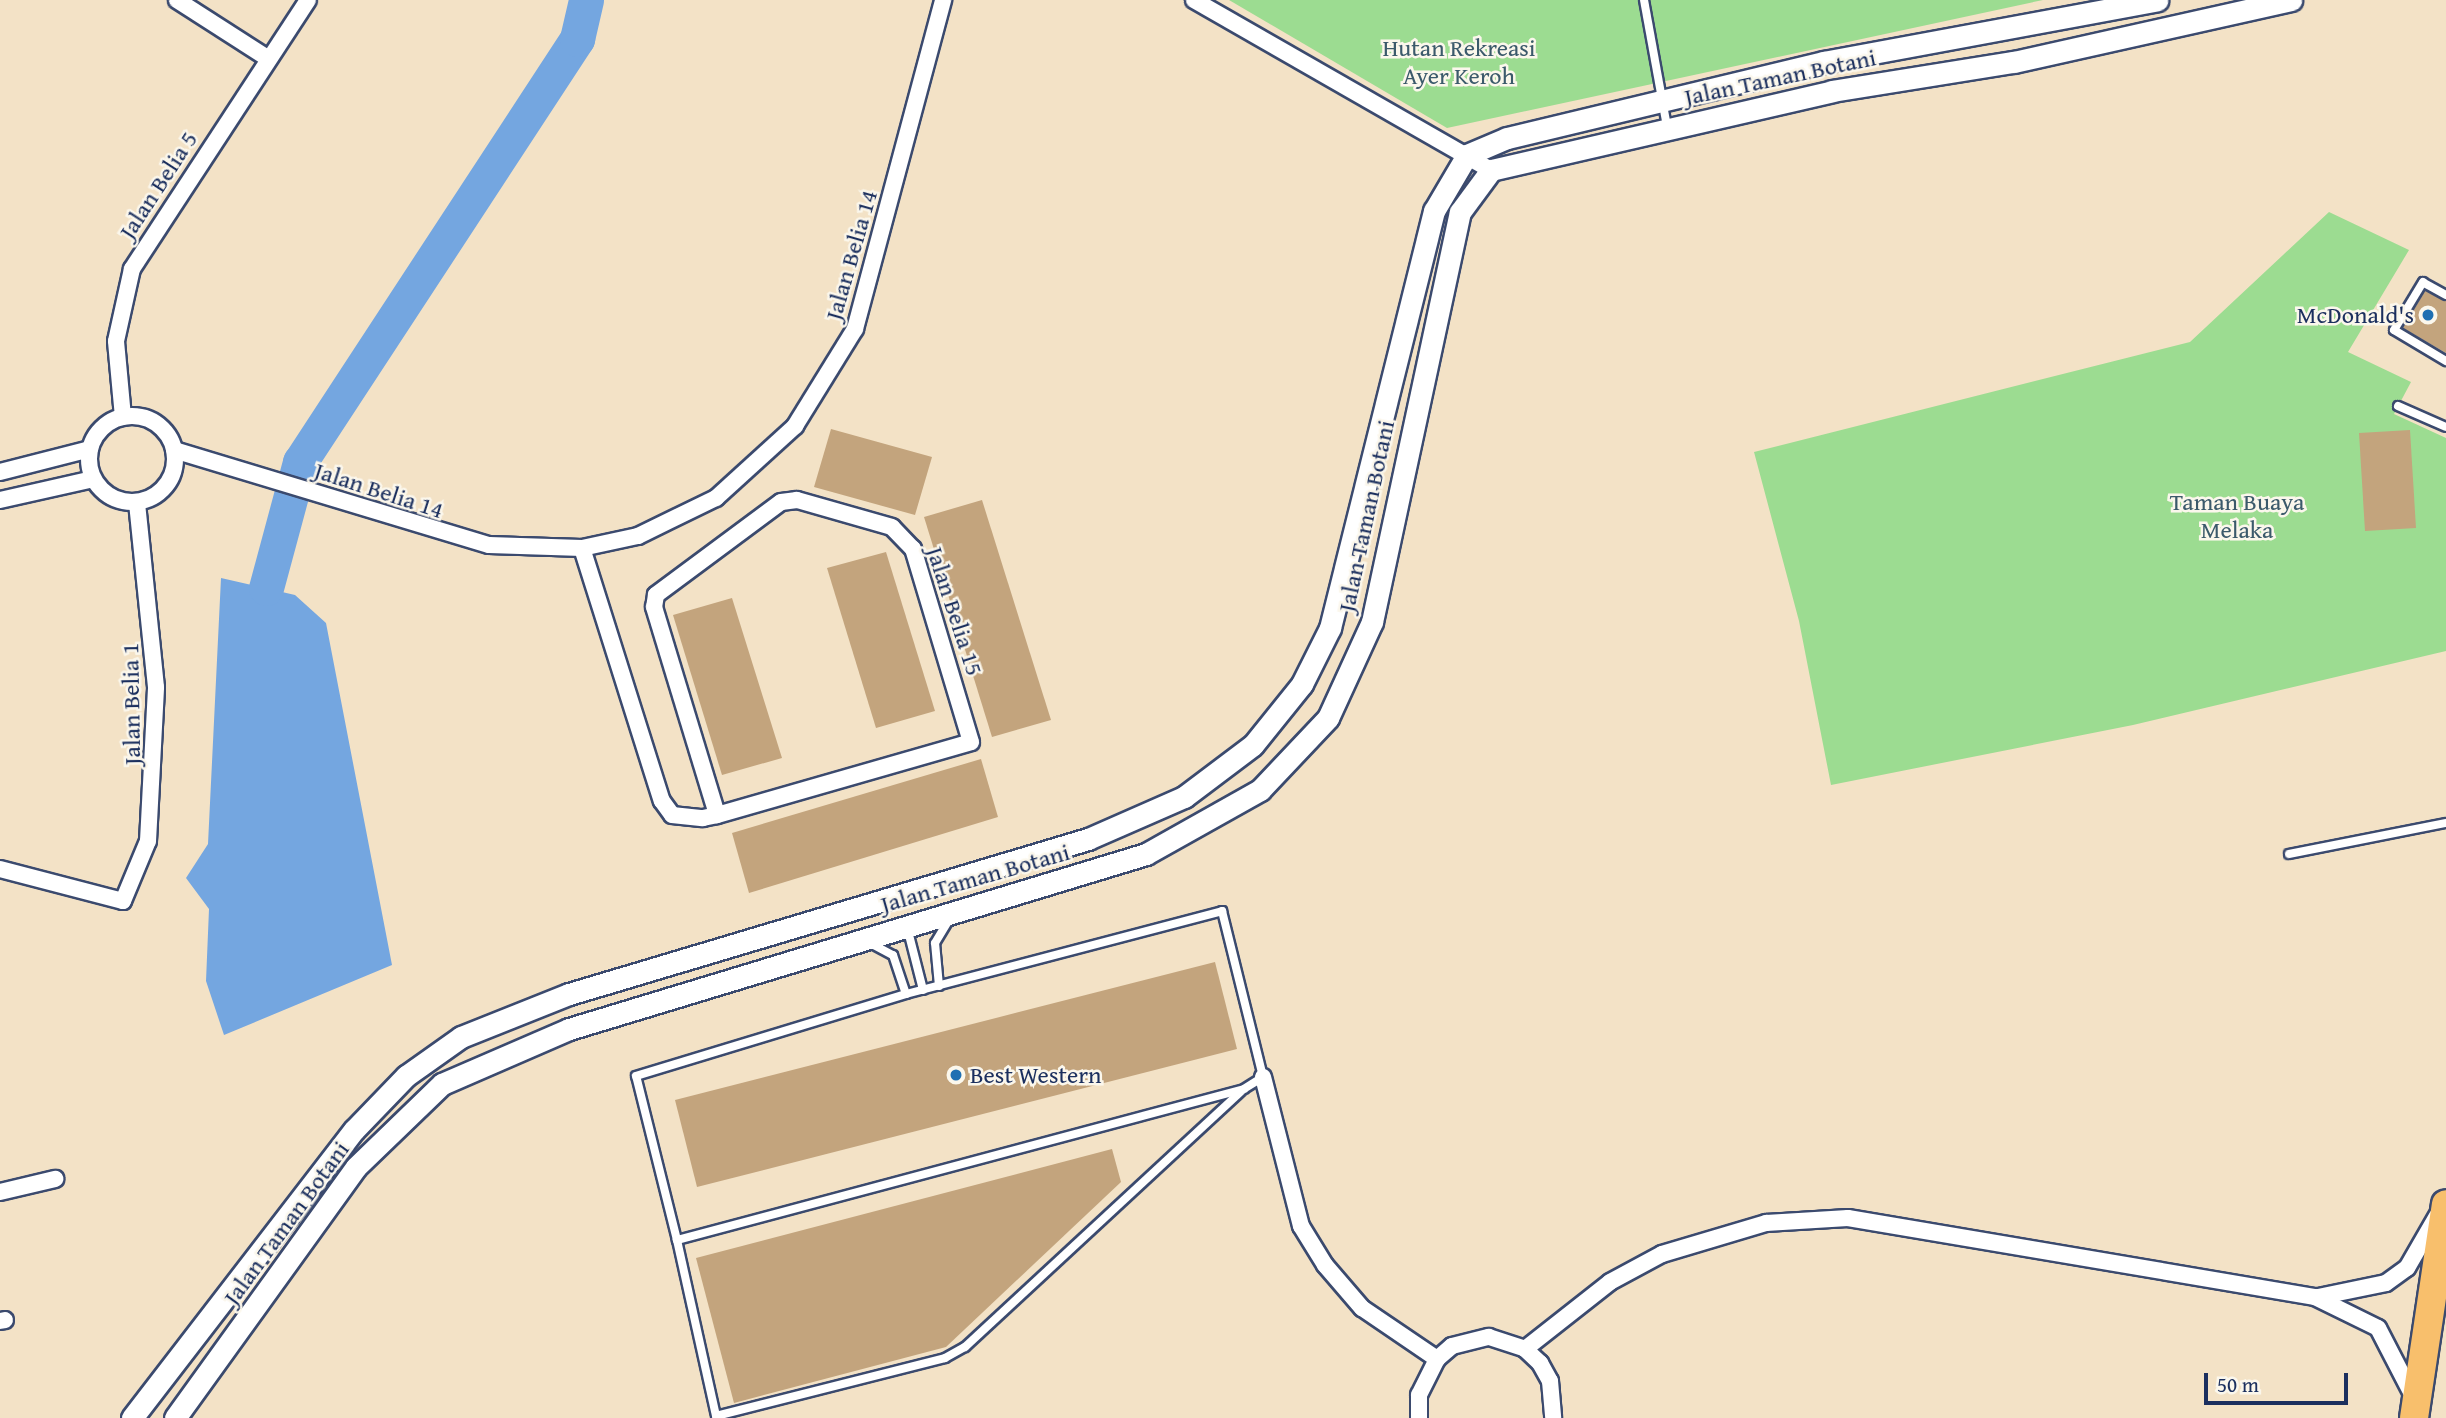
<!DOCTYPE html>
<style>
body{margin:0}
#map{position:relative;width:2446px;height:1418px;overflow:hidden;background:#f3e2c6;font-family:"Gentium Book Plus",serif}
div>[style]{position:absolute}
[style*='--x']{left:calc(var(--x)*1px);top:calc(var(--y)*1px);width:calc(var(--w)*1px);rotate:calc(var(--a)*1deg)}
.green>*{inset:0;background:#9cdc91}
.water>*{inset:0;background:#74a6e0}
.river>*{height:35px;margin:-17.5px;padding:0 17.5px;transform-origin:17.5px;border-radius:17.5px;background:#74a6e0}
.building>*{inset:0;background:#c3a47d}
.roads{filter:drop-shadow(2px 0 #3b4a6e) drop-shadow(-2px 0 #3b4a6e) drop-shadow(0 2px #3b4a6e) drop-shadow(0 -2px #3b4a6e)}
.service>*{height:8px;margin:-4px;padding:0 4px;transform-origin:4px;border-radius:4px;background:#fff}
.minor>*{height:16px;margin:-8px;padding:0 8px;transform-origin:8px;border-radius:8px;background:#fff}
.minor>.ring{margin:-8px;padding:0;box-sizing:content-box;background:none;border:16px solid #fff;border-radius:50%}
.tertiary>*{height:21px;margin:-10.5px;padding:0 10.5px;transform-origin:10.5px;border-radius:10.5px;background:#fff}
.trunk>*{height:28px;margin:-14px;padding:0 14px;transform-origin:14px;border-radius:14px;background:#f8bf6c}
.dots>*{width:19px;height:19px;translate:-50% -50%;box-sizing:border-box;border:4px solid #fbf7ec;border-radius:50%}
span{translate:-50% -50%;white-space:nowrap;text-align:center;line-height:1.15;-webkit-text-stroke:5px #fbf7ec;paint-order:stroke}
.park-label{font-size:24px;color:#3b5a6b}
.street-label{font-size:24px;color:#1b2f5e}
.poi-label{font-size:24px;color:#1b2f5e}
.right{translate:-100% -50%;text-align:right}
.left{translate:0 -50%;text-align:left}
.scale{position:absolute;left:2204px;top:1373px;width:144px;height:32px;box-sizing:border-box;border:4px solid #1b2f5e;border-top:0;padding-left:9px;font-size:21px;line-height:24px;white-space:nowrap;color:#1b2f5e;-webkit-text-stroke:5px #fbf7ec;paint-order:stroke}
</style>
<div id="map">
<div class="green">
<div style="clip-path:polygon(1229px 0,2043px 0,1447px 128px)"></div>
<div style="clip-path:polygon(2329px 212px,2409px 250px,2348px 352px,2411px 382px,2394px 414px,2446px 438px,2446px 651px,2133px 725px,1831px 785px,1799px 621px,1754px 452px,2190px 342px)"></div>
</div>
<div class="water">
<div style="clip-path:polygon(221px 578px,295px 595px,326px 623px,392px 965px,224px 1035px,206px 981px,209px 909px,186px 878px,208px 844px)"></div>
</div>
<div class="river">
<div style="--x:266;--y:588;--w:131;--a:-74.9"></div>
<div style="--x:300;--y:462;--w:506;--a:-56.78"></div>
<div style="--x:577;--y:39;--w:40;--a:-77"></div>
</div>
<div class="building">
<div style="clip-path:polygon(2425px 291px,2446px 301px,2446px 353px,2403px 328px)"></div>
<div style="clip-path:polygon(831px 429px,932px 457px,915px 515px,814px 487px)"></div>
<div style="clip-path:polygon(2410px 430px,2416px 528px,2365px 531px,2359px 433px)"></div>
<div style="clip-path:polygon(982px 500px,1051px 720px,992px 737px,924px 517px)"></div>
<div style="clip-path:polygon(886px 552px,935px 711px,876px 728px,827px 568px)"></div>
<div style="clip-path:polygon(732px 598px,782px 758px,722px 775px,673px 615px)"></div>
<div style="clip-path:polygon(981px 759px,998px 817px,749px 893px,732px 833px)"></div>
<div style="clip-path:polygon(1215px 962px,1237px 1049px,697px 1187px,675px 1100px)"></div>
<div style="clip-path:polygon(1112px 1149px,1121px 1182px,946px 1347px,734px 1403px,696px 1258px)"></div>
</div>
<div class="roads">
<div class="service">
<div style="--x:1644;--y:0;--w:129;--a:79.7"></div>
<div style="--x:2446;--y:295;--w:26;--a:-151"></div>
<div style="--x:2423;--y:282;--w:56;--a:121.1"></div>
<div style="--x:2394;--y:330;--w:61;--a:30.8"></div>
<div style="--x:2398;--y:406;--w:52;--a:23.6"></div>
<div style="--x:2289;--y:854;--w:160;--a:-11.2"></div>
<div style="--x:1222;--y:911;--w:171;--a:76.1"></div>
<div style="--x:1263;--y:1077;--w:22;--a:148"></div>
<div style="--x:1244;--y:1089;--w:587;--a:165.09"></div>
<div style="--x:677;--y:1240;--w:169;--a:-104"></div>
<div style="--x:636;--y:1076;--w:282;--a:-16.9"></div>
<div style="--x:906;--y:994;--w:327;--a:-14.7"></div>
<div style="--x:907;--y:927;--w:65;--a:75.7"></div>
<div style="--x:870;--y:943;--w:26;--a:28"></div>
<div style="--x:893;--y:955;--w:41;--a:71.6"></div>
<div style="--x:939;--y:986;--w:43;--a:-95.3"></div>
<div style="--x:935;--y:943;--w:27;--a:-59"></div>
<div style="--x:677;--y:1240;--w:180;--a:77.5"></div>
<div style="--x:716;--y:1416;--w:236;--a:-14.2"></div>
<div style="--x:945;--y:1358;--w:23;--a:-29"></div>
<div style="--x:965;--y:1347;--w:376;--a:-42.8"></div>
</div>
<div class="minor">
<div style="--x:177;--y:0;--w:109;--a:32.7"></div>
<div style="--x:1194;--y:0;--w:342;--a:29.8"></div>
<div class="ring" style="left:89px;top:416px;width:70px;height:70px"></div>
<div style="--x:123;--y:417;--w:76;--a:-95.3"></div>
<div style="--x:116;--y:341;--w:74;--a:-77.5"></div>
<div style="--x:132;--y:269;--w:321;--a:-56.8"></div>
<div style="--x:174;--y:450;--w:329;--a:16.8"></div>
<div style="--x:489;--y:545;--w:93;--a:1.8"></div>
<div style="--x:582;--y:548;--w:57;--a:-12.1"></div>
<div style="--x:638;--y:536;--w:87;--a:-26"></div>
<div style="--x:716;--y:498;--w:107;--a:-42.3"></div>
<div style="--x:795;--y:426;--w:114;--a:-58.3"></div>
<div style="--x:855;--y:329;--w:341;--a:-75"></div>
<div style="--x:0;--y:472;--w:93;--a:-14.3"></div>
<div style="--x:0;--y:500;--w:95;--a:-12.7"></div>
<div style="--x:582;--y:548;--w:265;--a:72.5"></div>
<div style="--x:662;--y:801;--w:17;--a:54"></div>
<div style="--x:672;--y:815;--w:31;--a:6"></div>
<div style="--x:703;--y:818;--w:14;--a:-12"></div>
<div style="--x:717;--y:815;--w:264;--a:-16"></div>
<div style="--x:971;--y:742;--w:202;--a:-106.7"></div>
<div style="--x:913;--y:549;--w:30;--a:-134"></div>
<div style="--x:892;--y:527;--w:99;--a:-164.1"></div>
<div style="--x:797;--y:500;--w:16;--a:173"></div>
<div style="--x:781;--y:502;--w:156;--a:143.4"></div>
<div style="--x:656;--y:595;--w:12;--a:99"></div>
<div style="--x:654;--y:607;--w:217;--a:73.1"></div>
<div style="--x:0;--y:869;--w:127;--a:14.6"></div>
<div style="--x:123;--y:901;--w:65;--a:-67.4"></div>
<div style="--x:148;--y:841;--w:154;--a:-87"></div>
<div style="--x:156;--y:687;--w:186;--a:-95.9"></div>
<div style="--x:1263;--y:1077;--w:154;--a:75.7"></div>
<div style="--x:1301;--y:1226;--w:46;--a:58.4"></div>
<div style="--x:1325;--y:1265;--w:57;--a:49.3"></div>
<div style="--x:1362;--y:1308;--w:91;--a:34.2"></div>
<div style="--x:0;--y:1192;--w:57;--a:-13.3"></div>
<div style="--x:2318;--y:1297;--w:69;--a:-11.6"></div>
<div style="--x:2386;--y:1283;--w:26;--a:-36"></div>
<div style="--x:2407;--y:1268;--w:60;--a:-60"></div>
<div style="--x:0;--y:1321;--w:5;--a:-11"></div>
<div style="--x:1525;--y:1349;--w:108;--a:-38.2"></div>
<div style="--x:1610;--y:1282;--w:59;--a:-28.3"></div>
<div style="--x:1662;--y:1254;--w:109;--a:-16.6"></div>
<div style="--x:1766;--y:1223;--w:82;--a:-3.5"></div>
<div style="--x:1848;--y:1218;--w:474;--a:9.6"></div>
<div style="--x:2315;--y:1297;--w:70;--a:26.2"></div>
<div style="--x:2378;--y:1328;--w:74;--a:62.7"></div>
<div style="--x:1419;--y:1418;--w:23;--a:-90"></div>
<div style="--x:1419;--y:1395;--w:40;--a:-63.4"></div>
<div style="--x:1437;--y:1359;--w:20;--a:-41"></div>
<div style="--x:1452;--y:1346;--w:38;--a:-14"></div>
<div style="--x:1489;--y:1337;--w:38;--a:18"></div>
<div style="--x:1525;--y:1349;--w:21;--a:43"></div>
<div style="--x:1540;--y:1363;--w:21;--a:61"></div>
<div style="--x:1550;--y:1381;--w:37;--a:85"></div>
</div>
<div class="tertiary">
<div style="--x:132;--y:1418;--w:364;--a:-52.4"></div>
<div style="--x:354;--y:1130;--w:75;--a:-46.1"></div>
<div style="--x:406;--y:1076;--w:67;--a:-35.3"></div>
<div style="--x:461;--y:1037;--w:116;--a:-21.7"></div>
<div style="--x:569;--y:994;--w:542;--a:-16.63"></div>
<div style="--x:1088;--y:839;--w:105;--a:-23.6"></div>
<div style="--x:1184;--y:797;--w:86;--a:-37"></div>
<div style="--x:1253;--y:745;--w:78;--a:-51.2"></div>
<div style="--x:1302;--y:684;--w:63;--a:-63.4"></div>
<div style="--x:1330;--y:628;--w:430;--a:-76"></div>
<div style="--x:1434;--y:211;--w:65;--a:-59.5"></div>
<div style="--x:1467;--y:155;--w:43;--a:-23"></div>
<div style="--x:1507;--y:138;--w:326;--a:-13.5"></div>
<div style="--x:1824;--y:62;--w:339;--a:-10.5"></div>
<div style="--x:175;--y:1418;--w:309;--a:-54.2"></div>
<div style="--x:356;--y:1167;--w:120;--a:-44"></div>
<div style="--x:442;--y:1084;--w:138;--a:-23.4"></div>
<div style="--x:569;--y:1029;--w:603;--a:-16.87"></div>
<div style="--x:1146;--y:854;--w:131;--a:-29.3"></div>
<div style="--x:1260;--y:790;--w:99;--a:-46.6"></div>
<div style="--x:1328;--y:718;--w:106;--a:-65.4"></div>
<div style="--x:1372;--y:622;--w:419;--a:-77.9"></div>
<div style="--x:1460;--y:212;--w:52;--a:-53.6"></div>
<div style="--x:1491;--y:170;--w:350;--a:-13"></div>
<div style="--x:1832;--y:91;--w:184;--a:-9.1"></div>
<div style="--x:2014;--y:62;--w:284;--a:-12.6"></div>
</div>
<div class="trunk">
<div style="--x:2414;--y:1418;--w:216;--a:-81.5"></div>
</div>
</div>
<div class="dots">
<div style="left:2428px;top:315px;background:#1f6fb2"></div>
<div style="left:956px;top:1075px;background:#1f6fb2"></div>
</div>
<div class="park-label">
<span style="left:1459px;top:62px">Hutan Rekreasi<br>Ayer Keroh</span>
<span style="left:2237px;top:516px">Taman Buaya<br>Melaka</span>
</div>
<div class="street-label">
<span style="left:1780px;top:77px;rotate:-12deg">Jalan Taman Botani</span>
<span style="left:158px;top:185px;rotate:-57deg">Jalan Belia 5</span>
<span style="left:851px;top:255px;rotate:-74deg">Jalan Belia 14</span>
<span style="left:379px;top:490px;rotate:18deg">Jalan Belia 14</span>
<span style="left:1366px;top:516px;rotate:-78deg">Jalan Taman Botani</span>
<span style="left:955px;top:611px;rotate:72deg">Jalan Belia 15</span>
<span style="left:131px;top:704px;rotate:-91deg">Jalan Belia 1</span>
<span style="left:975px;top:878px;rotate:-16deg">Jalan Taman Botani</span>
<span style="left:286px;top:1223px;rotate:-54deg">Jalan Taman Botani</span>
</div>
<div class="poi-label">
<span class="right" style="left:2414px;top:315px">McDonald's</span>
<span class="left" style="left:970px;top:1075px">Best Western</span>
</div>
<div class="scale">50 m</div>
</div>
